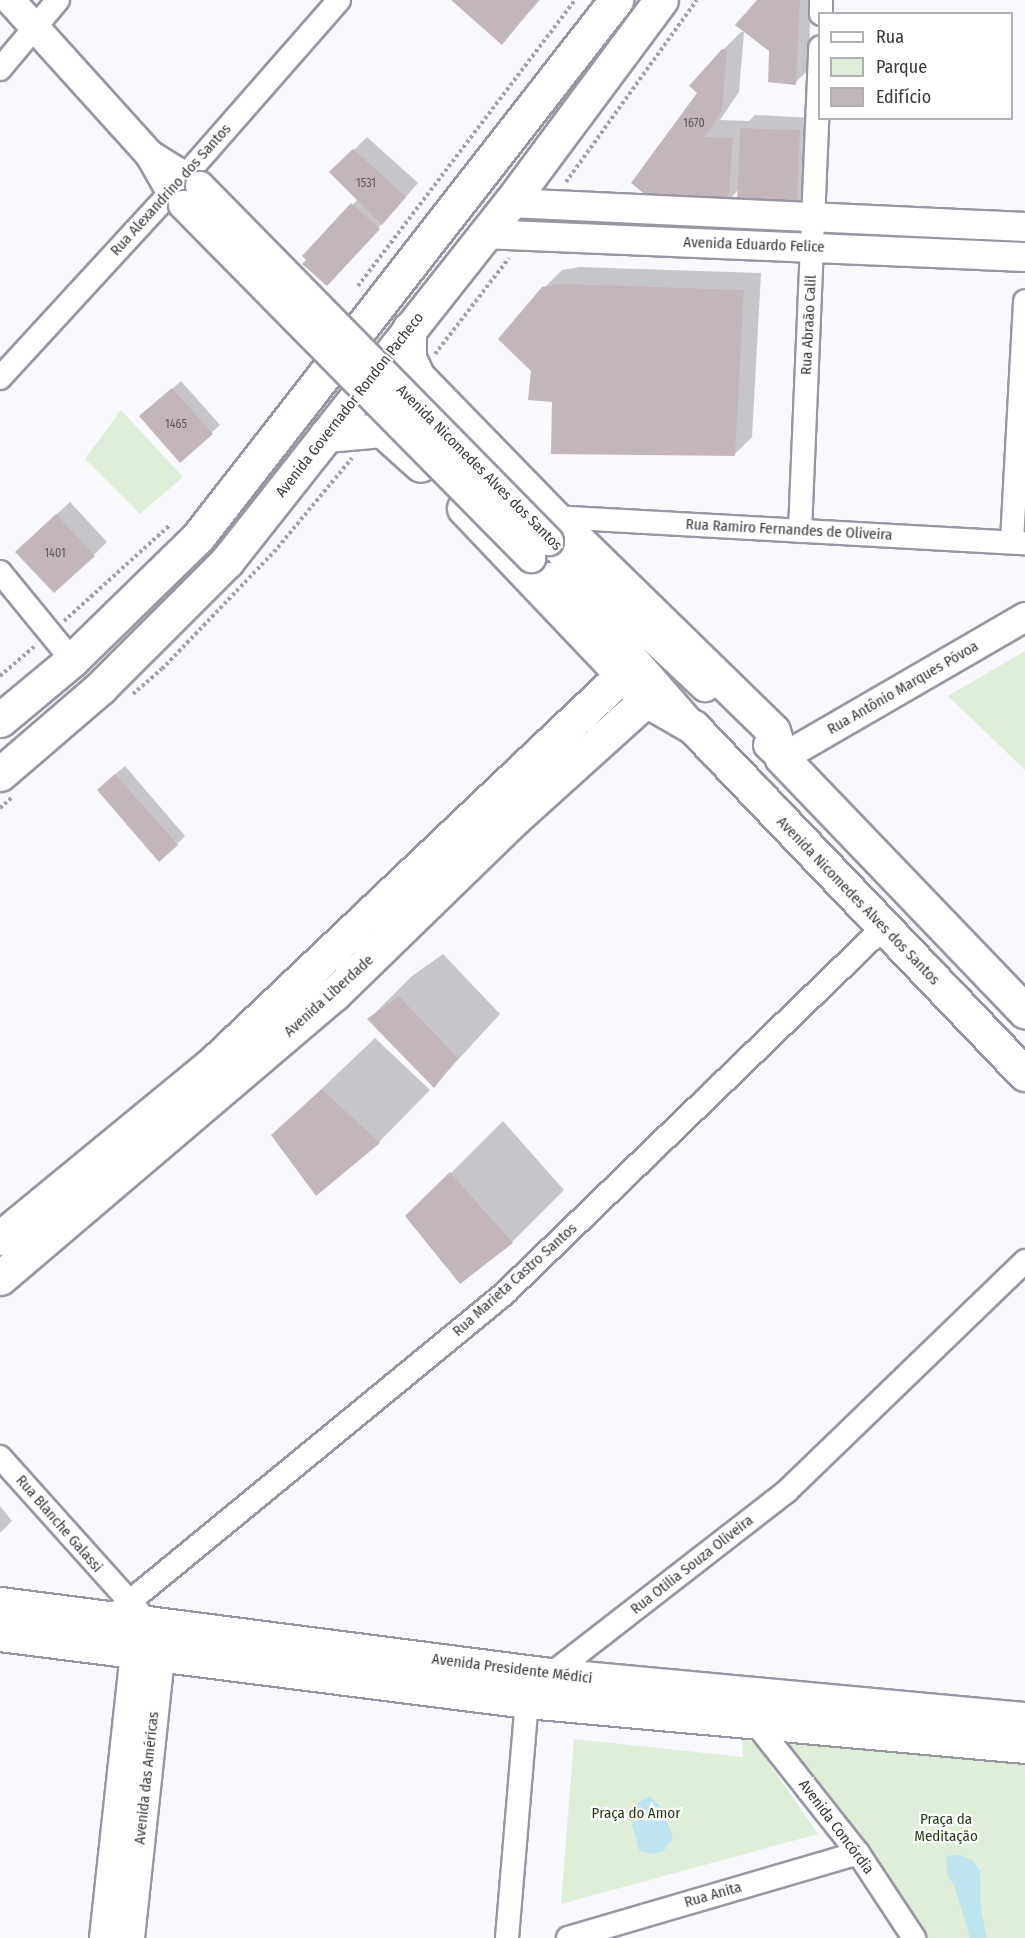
<!DOCTYPE html>
<meta charset="utf-8">
<style>
body{margin:0}
#map{position:relative;width:1025px;height:1938px;overflow:hidden;background:#f8f8fd;font-family:"Fira Sans Condensed",sans-serif}
div>[style]{position:absolute}
[style*='--x']{left:calc(var(--x)*1px);top:calc(var(--y)*1px);width:calc(var(--w)*1px);rotate:calc(var(--a)*1deg)}
.green>*{inset:0;background:#deeed8}
.water>*{inset:0;background:#bee5ef}
.shadow>*{inset:0;background:#0003}
.building>*{inset:0;background:#c3b6ba}
.path>*{height:4px;margin-top:-2px;transform-origin:0;background:repeating-linear-gradient(90deg,#a0a0a5 0 3px,transparent 0 6px)}
.roads{filter:drop-shadow(2px 0 #9796a2) drop-shadow(-2px 0 #9796a2) drop-shadow(0 2px #9796a2) drop-shadow(0 -2px #9796a2)}
.minor>*{height:22px;margin:-11px;padding:0 11px;transform-origin:11px;border-radius:11px;background:#fff}
.tertiary>*{height:28px;margin:-14px;padding:0 14px;transform-origin:14px;border-radius:14px;background:#fff}
.secondary>*{height:33px;margin:-16.5px;padding:0 16.5px;transform-origin:16.5px;border-radius:16.5px;background:#fff}
.primary>*{height:33px;margin:-16.5px;padding:0 16.5px;transform-origin:16.5px;border-radius:16.5px;background:#fff}
.bridges{filter:drop-shadow(2px 0 #9796a2) drop-shadow(-2px 0 #9796a2) drop-shadow(0 2px #9796a2) drop-shadow(0 -2px #9796a2)}
.tertiary-bridge>*{height:28px;margin:-14px;padding:0 14px;transform-origin:14px;border-radius:14px;background:#fff}
span{translate:-50% -50%;white-space:nowrap;text-align:center;line-height:1.15;-webkit-text-stroke:4.5px #fff;paint-order:stroke}
.number-label{font-size:12px;color:#5c585d}
.number-label span{-webkit-text-stroke-width:0}
.street-label{font-size:15px;color:#39393e}
.park-label{font-size:15px;color:#1f3a12}
.legend{position:absolute;left:818px;top:12px;width:195px;height:108px;box-sizing:border-box;background:#fff;border:2px solid #b0b0b2;margin:0;padding:8px 10px;list-style:none;font-size:18px;color:#39393e}
.legend li{display:flex;align-items:center;gap:12px;height:30px}
.legend b{width:30px;border:2px solid #b0b0b2}
</style>
<div id="map">
<div class="green">
<div style="clip-path:polygon(121px 410px,183px 477px,140px 514px,85px 459px)"></div>
<div style="clip-path:polygon(1025px 651px,1025px 770px,948px 696px)"></div>
<div style="clip-path:polygon(768px 1727px,1025px 1757px,1025px 1938px,924px 1938px)"></div>
<div style="clip-path:polygon(742px 1738px,756px 1744px,818px 1834px,561px 1904px,574px 1739px,743px 1757px)"></div>
</div>
<div class="water">
<div style="clip-path:polygon(649px 1796px,662px 1808px,673px 1838px,663px 1852px,650px 1854px,639px 1850px,632px 1825px,638px 1803px)"></div>
<div style="clip-path:polygon(959px 1855px,972px 1860px,980px 1871px,981px 1911px,987px 1938px,970px 1938px,954px 1885px,947px 1875px,946px 1856px)"></div>
</div>
<div class="shadow">
<div style="clip-path:polygon(453px 0,540px 0,502px 43px)"></div>
<div style="clip-path:polygon(759px 0,811px 0,808px 70px,795px 83px,771px 50px)"></div>
<div style="clip-path:polygon(741px 32px,744px 32px,739px 92px,720px 120px,749px 121px,755px 115px,813px 118px,809px 191px,796px 204px,739px 189px,728px 201px,657px 197px,699px 93px,723px 50px)"></div>
<div style="clip-path:polygon(367px 137px,418px 183px,340px 271px,304px 256px,358px 199px,332px 172px)"></div>
<div style="clip-path:polygon(580px 267px,761px 273px,752px 437px,735px 454px,554px 401px,544px 288px,562px 270px)"></div>
<div style="clip-path:polygon(181px 381px,220px 425px,211px 433px,150px 408px)"></div>
<div style="clip-path:polygon(70px 502px,107px 542px,94px 555px,30px 539px)"></div>
<div style="clip-path:polygon(125px 766px,185px 836px,177px 844px,107px 781px)"></div>
<div style="clip-path:polygon(443px 954px,500px 1014px,434px 1086px,369px 1019px,412px 976px)"></div>
<div style="clip-path:polygon(375px 1038px,430px 1090px,379px 1142px,273px 1135px)"></div>
<div style="clip-path:polygon(503px 1121px,564px 1190px,512px 1242px,460px 1282px,408px 1216px)"></div>
<div style="clip-path:polygon(0 1506px,12px 1521px,0 1533px)"></div>
</div>
<div class="building">
<div style="clip-path:polygon(451px 0,538px 0,502px 45px)"></div>
<div style="clip-path:polygon(757px 0,800px 0,796px 85px,768px 82px,769px 51px,735px 25px)"></div>
<div style="clip-path:polygon(722px 49px,727px 50px,722px 111px,705px 137px,733px 138px,728px 202px,654px 202px,631px 183px,697px 93px,689px 86px)"></div>
<div style="clip-path:polygon(740px 128px,800px 130px,797px 205px,737px 203px)"></div>
<div style="clip-path:polygon(353px 149px,406px 197px,382px 225px,329px 172px)"></div>
<div style="clip-path:polygon(351px 203px,380px 229px,327px 286px,302px 264px,306px 260px,302px 256px)"></div>
<div style="clip-path:polygon(561px 284px,744px 290px,735px 456px,551px 454px,552px 402px,528px 400px,531px 371px,498px 339px,542px 287px)"></div>
<div style="clip-path:polygon(172px 388px,213px 434px,180px 463px,139px 416px)"></div>
<div style="clip-path:polygon(56px 514px,95px 556px,54px 593px,15px 552px)"></div>
<div style="clip-path:polygon(115px 774px,178px 845px,159px 862px,97px 790px)"></div>
<div style="clip-path:polygon(399px 996px,458px 1058px,434px 1088px,367px 1019px)"></div>
<div style="clip-path:polygon(322px 1089px,380px 1143px,316px 1196px,271px 1135px)"></div>
<div style="clip-path:polygon(450px 1172px,513px 1243px,460px 1284px,405px 1216px)"></div>
</div>
<div class="path">
<div style="--x:566;--y:182;--w:224;--a:-54.3"></div>
<div style="--x:358;--y:286;--w:359;--a:-52.8"></div>
<div style="--x:435;--y:354;--w:121;--a:-52.4"></div>
<div style="--x:64;--y:621;--w:143;--a:-42.2"></div>
<div style="--x:0;--y:676;--w:48;--a:-40.7"></div>
<div style="--x:133;--y:694;--w:38;--a:-41"></div>
<div style="--x:162;--y:669;--w:162;--a:-46.3"></div>
<div style="--x:274;--y:552;--w:122;--a:-50.3"></div>
<div style="--x:0;--y:808;--w:15;--a:-42"></div>
</div>
<div class="roads">
<div class="minor">
<div style="--x:821;--y:14;--w:14;--a:-90"></div>
<div style="--x:0;--y:69;--w:90;--a:-50"></div>
<div style="--x:0;--y:378;--w:253;--a:-47.4"></div>
<div style="--x:171;--y:192;--w:255;--a:-48.8"></div>
<div style="--x:554;--y:517;--w:472;--a:3.2"></div>
<div style="--x:800;--y:531;--w:484;--a:-87.6"></div>
<div style="--x:1012;--y:542;--w:241;--a:-86.9"></div>
<div style="--x:0;--y:572;--w:114;--a:50.7"></div>
<div style="--x:0;--y:1457;--w:208;--a:48.1"></div>
<div style="--x:123;--y:1607;--w:496;--a:-39.4"></div>
<div style="--x:506;--y:1292;--w:525;--a:-44"></div>
<div style="--x:753;--y:1720;--w:169;--a:51.7"></div>
<div style="--x:858;--y:1853;--w:102;--a:56.6"></div>
<div style="--x:507;--y:1938;--w:238;--a:-85.2"></div>
<div style="--x:527;--y:1701;--w:35;--a:-49"></div>
<div style="--x:550;--y:1675;--w:300;--a:-37.8"></div>
<div style="--x:787;--y:1491;--w:331;--a:-44"></div>
<div style="--x:568;--y:1938;--w:302;--a:-16.3"></div>
</div>
<div class="tertiary">
<div style="--x:10;--y:0;--w:209;--a:47.9"></div>
<div style="--x:150;--y:155;--w:43;--a:60.4"></div>
<div style="--x:171;--y:192;--w:18;--a:47"></div>
<div style="--x:150;--y:155;--w:59;--a:31.8"></div>
<div style="--x:510;--y:203;--w:516;--a:2.67"></div>
<div style="--x:483;--y:234;--w:542;--a:2.43"></div>
<div style="--x:549;--y:541;--w:214;--a:43.1"></div>
<div style="--x:550;--y:577;--w:108;--a:43.9"></div>
<div style="--x:628;--y:652;--w:94;--a:48.9"></div>
<div style="--x:768;--y:745;--w:19;--a:43"></div>
<div style="--x:782;--y:758;--w:281;--a:-30.1"></div>
<div style="--x:104;--y:1938;--w:287;--a:-83.8"></div>
<div style="--x:135;--y:1653;--w:25;--a:-106"></div>
<div style="--x:130;--y:1938;--w:284;--a:-83.9"></div>
<div style="--x:160;--y:1656;--w:13;--a:-86"></div>
<div style="--x:161;--y:1643;--w:10;--a:-119"></div>
</div>
<div class="secondary">
<div style="--x:0;--y:1238;--w:276;--a:-39.4"></div>
<div style="--x:213;--y:1063;--w:564;--a:-43.49"></div>
<div style="--x:0;--y:1278;--w:438;--a:-40.4"></div>
<div style="--x:334;--y:994;--w:250;--a:-44.2"></div>
<div style="--x:513;--y:820;--w:179;--a:-42.1"></div>
<div style="--x:0;--y:1604;--w:555;--a:7.36"></div>
<div style="--x:550;--y:1675;--w:477;--a:5.3"></div>
<div style="--x:0;--y:1634;--w:531;--a:7.25"></div>
<div style="--x:527;--y:1701;--w:500;--a:5.16"></div>
</div>
<div class="primary">
<div style="--x:409;--y:329;--w:29;--a:90"></div>
<div style="--x:409;--y:358;--w:21;--a:65"></div>
<div style="--x:418;--y:377;--w:195;--a:45.8"></div>
<div style="--x:554;--y:517;--w:306;--a:44.3"></div>
<div style="--x:773;--y:731;--w:28;--a:72"></div>
<div style="--x:782;--y:758;--w:351;--a:46.2"></div>
<div style="--x:326;--y:435;--w:56;--a:-5.1"></div>
<div style="--x:382;--y:430;--w:52;--a:41.9"></div>
<div style="--x:464;--y:508;--w:265;--a:46.5"></div>
<div style="--x:646;--y:700;--w:54;--a:29.9"></div>
<div style="--x:693;--y:727;--w:480;--a:46.3"></div>
<div style="--x:0;--y:720;--w:94;--a:-39.8"></div>
<div style="--x:72;--y:660;--w:176;--a:-44.3"></div>
<div style="--x:198;--y:537;--w:681;--a:-52.1"></div>
<div style="--x:0;--y:774;--w:132;--a:-40.7"></div>
<div style="--x:100;--y:688;--w:180;--a:-45"></div>
<div style="--x:227;--y:561;--w:456;--a:-51.7"></div>
<div style="--x:510;--y:203;--w:253;--a:-53.4"></div>
</div>
</div>
<div class="bridges">
<div class="tertiary-bridge">
<div style="--x:200;--y:186;--w:498;--a:45.5"></div>
<div style="--x:183;--y:205;--w:496;--a:45.4"></div>
</div>
</div>
<div class="number-label">
<span style="left:694px;top:124px">1670</span>
<span style="left:366px;top:184px">1531</span>
<span style="left:176px;top:425px">1465</span>
<span style="left:55px;top:554px">1401</span>
</div>
<div class="street-label">
<span style="left:171px;top:190px;rotate:-48deg">Rua Alexandrino dos Santos</span>
<span style="left:754px;top:245px;rotate:2deg">Avenida Eduardo Felice</span>
<span style="left:809px;top:325px;rotate:-87deg">Rua Abraão Calil</span>
<span style="left:350px;top:405px;rotate:-52deg">Avenida Governador Rondon Pacheco</span>
<span style="left:479px;top:468px;rotate:45deg">Avenida Nicomedes Alves dos Santos</span>
<span style="left:789px;top:530px;rotate:3deg">Rua Ramiro Fernandes de Oliveira</span>
<span style="left:903px;top:688px;rotate:-30deg">Rua Antônio Marques Póvoa</span>
<span style="left:858px;top:901px;rotate:46deg">Avenida Nicomedes Alves dos Santos</span>
<span style="left:329px;top:996px;rotate:-42deg">Avenida Liberdade</span>
<span style="left:515px;top:1280px;rotate:-42deg">Rua Marieta Castro Santos</span>
<span style="left:59px;top:1524px;rotate:49deg">Rua Blanche Galassi</span>
<span style="left:692px;top:1565px;rotate:-38deg">Rua Otilia Souza Oliveira</span>
<span style="left:512px;top:1669px;rotate:7deg">Avenida Presidente Médici</span>
<span style="left:147px;top:1778px;rotate:-84deg">Avenida das Américas</span>
<span style="left:836px;top:1827px;rotate:53deg">Avenida Concórdia</span>
<span style="left:713px;top:1895px;rotate:-16deg">Rua Anita</span>
</div>
<div class="park-label">
<span style="left:636px;top:1814px">Praça do Amor</span>
<span style="left:946px;top:1828px">Praça da<br>Meditação</span>
</div>
<ul class="legend">
<li><b style="height:8px;background:#fff"></b>Rua</li>
<li><b style="height:16px;background:#deeed8"></b>Parque</li>
<li><b style="height:16px;background:#c3b6ba"></b>Edifício</li>
</ul>
</div>
